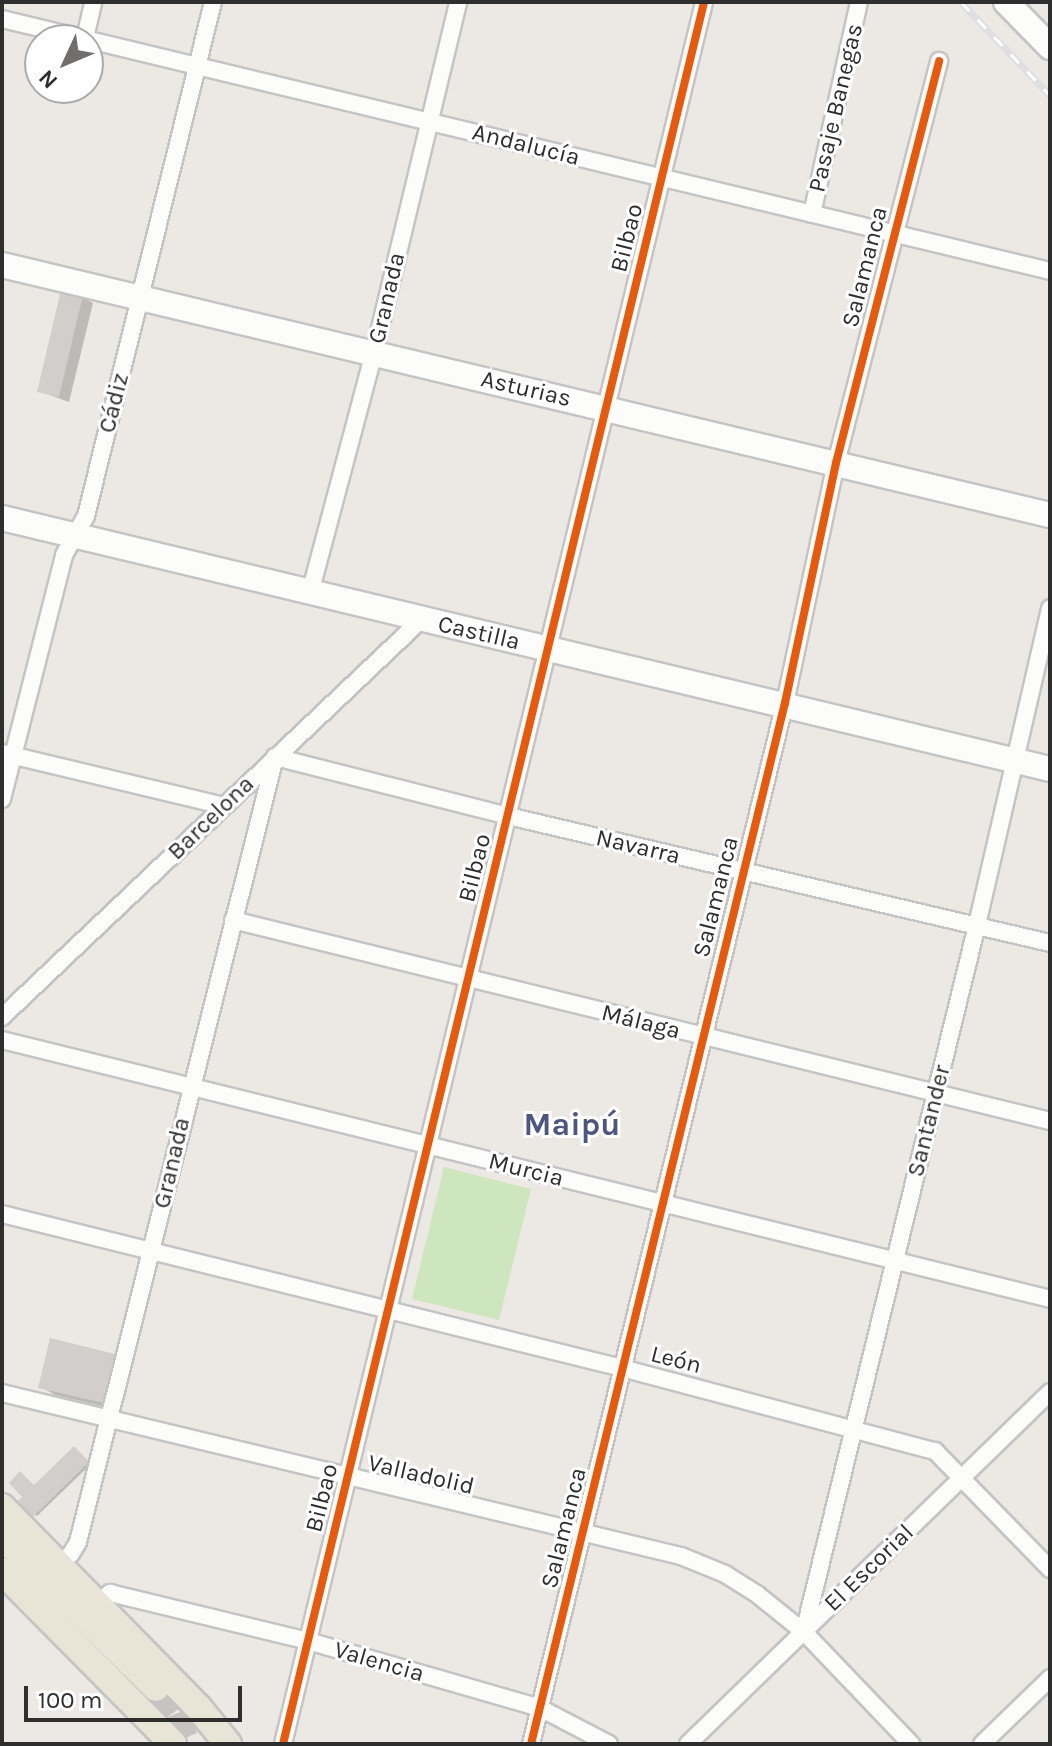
<!DOCTYPE html>
<meta charset="utf-8">
<style>
body{margin:0}
#map{position:relative;width:1052px;height:1746px;overflow:hidden;background:#ece8e4;font-family:Karla,sans-serif}
div>[style]{position:absolute}
[style*='--x']{left:calc(var(--x)*1px);top:calc(var(--y)*1px);width:calc(var(--w)*1px);rotate:calc(var(--a)*1deg)}
.green>*{inset:0;background:#cee6be}
.shadow>*{inset:0;background:#0003}
.building>*{inset:0;background:#d1cecb}
.primary-tunnel>*{height:26px;margin-top:-13px;transform-origin:0;background:repeating-linear-gradient(90deg,#c6c3c0 0 26px,transparent 0 39px)}
.roads{filter:drop-shadow(2px 0 #c5c4c5) drop-shadow(-2px 0 #c5c4c5) drop-shadow(0 2px #c5c4c5) drop-shadow(0 -2px #c5c4c5)}
.street>*{height:16px;margin:-8px;padding:0 8px;transform-origin:8px;border-radius:8px;background:#fcfcfb}
.secondary>*{height:24px;margin:-12px;padding:0 12px;transform-origin:12px;border-radius:12px;background:#fcfcfb}
.primary>*{height:26px;margin:-13px;padding:0 13px;transform-origin:13px;border-radius:13px;background:#e8e4d6}
.rail>*{height:7px;margin-top:-3.5px;transform-origin:0;background:repeating-linear-gradient(90deg,#fff 0 12px,#dfdfe1 0 24px);box-sizing:border-box;border-block:2px solid #dfdfe1}
.cycleway>*{height:8px;margin:-4px;padding:0 4px;transform-origin:4px;border-radius:4px;background:#e8590c}
span{translate:-50% -50%;white-space:nowrap;text-align:center;line-height:1.15;-webkit-text-stroke:6px #fff;paint-order:stroke}
.street-label{font-size:24px;color:#2e2e2e}
.district-label{font-size:32px;color:#4d5680;font-weight:700}
.frame{position:absolute;inset:0;border:4px solid #2e2e2e;pointer-events:none}
.north{position:absolute;left:24px;top:24px;width:80px;height:80px;box-sizing:border-box;background:#fff;border:2px solid #ababab;border-radius:50%;rotate:226deg;font-size:22px;font-weight:700;line-height:32px;text-align:center;color:#2e2e2e}
.north::after{content:'';display:block;margin:auto;width:28px;height:36px;background:#706f6e;clip-path:polygon(50% 0,100% 100%,50% 72%,0 100%)}
.scale{position:absolute;left:24px;top:1686px;width:218px;height:36px;box-sizing:border-box;border:4px solid #2e2e2e;border-top:0;padding-left:10px;font-size:24px;line-height:28px;white-space:nowrap;color:#2e2e2e;-webkit-text-stroke:6px #fff;paint-order:stroke}
</style>
<div id="map">
<div class="green">
<div style="clip-path:polygon(444px 1167px,531px 1189px,499px 1320px,412px 1299px)"></div>
</div>
<div class="shadow">
<div style="clip-path:polygon(82px 297px,93px 303px,69px 402px,39px 391px)"></div>
<div style="clip-path:polygon(114px 1356px,129px 1364px,118px 1410px,55px 1395px,41px 1387px)"></div>
<div style="clip-path:polygon(77px 1450px,91px 1464px,37px 1516px,35px 1515px,35px 1487px)"></div>
</div>
<div class="building">
<div style="clip-path:polygon(61px 290px,83px 295px,59px 397px,37px 392px)"></div>
<div style="clip-path:polygon(50px 1338px,115px 1354px,104px 1403px,38px 1388px)"></div>
<div style="clip-path:polygon(74px 1446px,89px 1462px,33px 1517px,18px 1501px,22px 1497px,9px 1483px,20px 1471px,34px 1485px)"></div>
</div>
<div class="primary-tunnel">
<div style="--x:159;--y:1691;--w:28;--a:55"></div>
<div style="--x:175;--y:1714;--w:33;--a:67"></div>
</div>
<div class="roads">
<div class="street">
<div style="--x:2;--y:19;--w:1078;--a:13.52"></div>
<div style="--x:85;--y:38;--w:37;--a:-77"></div>
<div style="--x:812;--y:214;--w:217;--a:-77.5"></div>
<div style="--x:310;--y:593;--w:248;--a:-75.1"></div>
<div style="--x:374;--y:353;--w:361;--a:-76.5"></div>
<div style="--x:2;--y:753;--w:228;--a:13.4"></div>
<div style="--x:2;--y:799;--w:252;--a:-75.7"></div>
<div style="--x:64;--y:555;--w:45;--a:-60.6"></div>
<div style="--x:86;--y:516;--w:529;--a:-76.12"></div>
<div style="--x:233;--y:920;--w:841;--a:13.82"></div>
<div style="--x:2;--y:1017;--w:577;--a:-43.46"></div>
<div style="--x:2;--y:1040;--w:1080;--a:13.88"></div>
<div style="--x:2;--y:1214;--w:639;--a:13.95"></div>
<div style="--x:622;--y:1368;--w:324;--a:14.9"></div>
<div style="--x:935;--y:1451;--w:165;--a:45.7"></div>
<div style="--x:2;--y:1393;--w:698;--a:13.5"></div>
<div style="--x:681;--y:1556;--w:48;--a:22.2"></div>
<div style="--x:725;--y:1574;--w:39;--a:32"></div>
<div style="--x:758;--y:1595;--w:59;--a:38.8"></div>
<div style="--x:804;--y:1632;--w:155;--a:46.3"></div>
<div style="--x:59;--y:1563;--w:15;--a:-37"></div>
<div style="--x:71;--y:1554;--w:14;--a:-60"></div>
<div style="--x:78;--y:1542;--w:809;--a:-75.91"></div>
<div style="--x:275;--y:757;--w:240;--a:14.2"></div>
<div style="--x:508;--y:816;--w:557;--a:13.19"></div>
<div style="--x:98;--y:1603;--w:16;--a:-40"></div>
<div style="--x:110;--y:1593;--w:204;--a:13.6"></div>
<div style="--x:308;--y:1641;--w:241;--a:16.1"></div>
<div style="--x:540;--y:1708;--w:78;--a:27.6"></div>
<div style="--x:804;--y:1632;--w:728;--a:-76.25"></div>
<div style="--x:977;--y:925;--w:325;--a:-77"></div>
<div style="--x:283;--y:1744;--w:1792;--a:-76.41"></div>
<div style="--x:531;--y:1744;--w:1072;--a:-76.29"></div>
<div style="--x:785;--y:703;--w:245;--a:-78"></div>
<div style="--x:836;--y:463;--w:415;--a:-75.6"></div>
<div style="--x:688;--y:1744;--w:505;--a:-44.2"></div>
<div style="--x:982;--y:1744;--w:95;--a:-44.1"></div>
</div>
<div class="secondary">
<div style="--x:1006;--y:2;--w:63;--a:45.6"></div>
<div style="--x:2;--y:265;--w:1077;--a:13.42"></div>
<div style="--x:2;--y:518;--w:1078;--a:13.47"></div>
</div>
<div class="primary">
<div style="--x:2;--y:1507;--w:280;--a:45.6"></div>
<div style="--x:198;--y:1707;--w:48;--a:51"></div>
<div style="--x:2;--y:1536;--w:216;--a:44.6"></div>
<div style="--x:2;--y:1571;--w:243;--a:45.3"></div>
</div>
</div>
<div class="rail">
<div style="--x:961;--y:2;--w:129;--a:46.3"></div>
</div>
<div class="cycleway">
<div style="--x:283;--y:1744;--w:1792;--a:-76.41"></div>
<div style="--x:531;--y:1744;--w:1072;--a:-76.29"></div>
<div style="--x:785;--y:703;--w:245;--a:-78"></div>
<div style="--x:836;--y:463;--w:415;--a:-75.6"></div>
</div>
<div class="street-label">
<span style="left:836px;top:108px;rotate:-77deg">Pasaje Banegas</span>
<span style="left:526px;top:145px;rotate:14deg">Andalucía</span>
<span style="left:627px;top:238px;rotate:-76deg">Bilbao</span>
<span style="left:865px;top:267px;rotate:-76deg">Salamanca</span>
<span style="left:387px;top:298px;rotate:-77deg">Granada</span>
<span style="left:526px;top:389px;rotate:13deg">Asturias</span>
<span style="left:114px;top:403px;rotate:-76deg">Cádiz</span>
<span style="left:479px;top:633px;rotate:13deg">Castilla</span>
<span style="left:211px;top:818px;rotate:-44deg">Barcelona</span>
<span style="left:638px;top:847px;rotate:13deg">Navarra</span>
<span style="left:475px;top:868px;rotate:-76deg">Bilbao</span>
<span style="left:716px;top:897px;rotate:-76deg">Salamanca</span>
<span style="left:641px;top:1022px;rotate:14deg">Málaga</span>
<span style="left:929px;top:1121px;rotate:-76deg">Santander</span>
<span style="left:172px;top:1163px;rotate:-77deg">Granada</span>
<span style="left:526px;top:1170px;rotate:14deg">Murcia</span>
<span style="left:676px;top:1360px;rotate:14deg">León</span>
<span style="left:421px;top:1475px;rotate:13deg">Valladolid</span>
<span style="left:322px;top:1498px;rotate:-76deg">Bilbao</span>
<span style="left:564px;top:1528px;rotate:-76deg">Salamanca</span>
<span style="left:869px;top:1568px;rotate:-44deg">El Escorial</span>
<span style="left:379px;top:1662px;rotate:16deg">Valencia</span>
</div>
<div class="district-label">
<span style="left:572px;top:1125px">Maipú</span>
</div>
<div class="frame"></div>
<div class="north">N</div>
<div class="scale">100 m</div>
</div>
